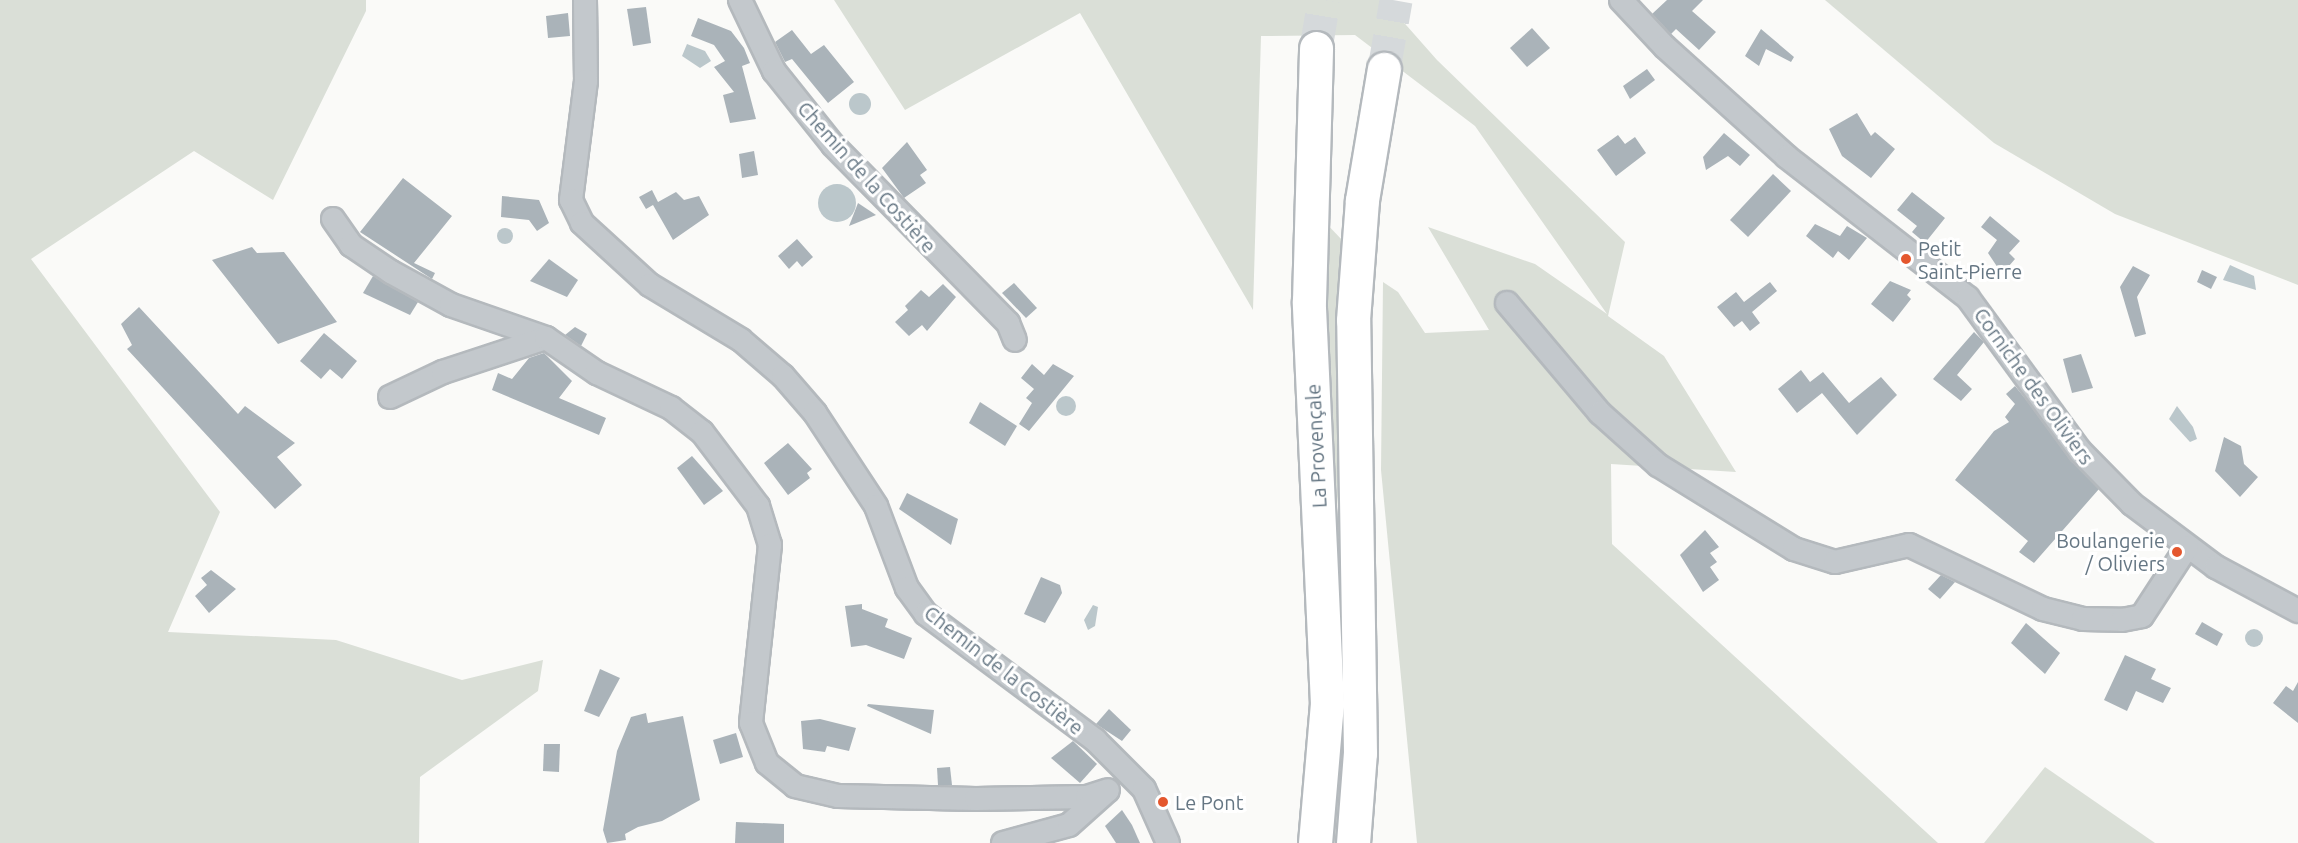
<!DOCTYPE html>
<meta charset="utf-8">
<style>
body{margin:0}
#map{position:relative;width:2298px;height:843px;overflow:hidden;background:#fafaf8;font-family:Ubuntu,sans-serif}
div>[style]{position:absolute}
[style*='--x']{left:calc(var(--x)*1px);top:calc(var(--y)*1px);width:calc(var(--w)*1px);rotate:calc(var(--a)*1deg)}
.green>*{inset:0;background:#dadfd7}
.water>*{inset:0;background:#bbc7cb}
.round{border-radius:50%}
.building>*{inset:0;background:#aab3b9}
.highway-tunnel>*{height:33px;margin-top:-16.5px;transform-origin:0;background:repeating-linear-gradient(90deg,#d5d9db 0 33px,transparent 0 49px)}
.roads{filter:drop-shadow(2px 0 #b4b9bd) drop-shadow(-2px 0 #b4b9bd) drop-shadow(0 2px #b4b9bd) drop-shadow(0 -2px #b4b9bd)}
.minor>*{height:22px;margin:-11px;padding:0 11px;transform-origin:11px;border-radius:11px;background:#c3c8cc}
.highway>*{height:33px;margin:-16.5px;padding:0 16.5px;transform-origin:16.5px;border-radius:16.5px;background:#fff}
.dots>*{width:16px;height:16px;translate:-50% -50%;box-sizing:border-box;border:3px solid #fff;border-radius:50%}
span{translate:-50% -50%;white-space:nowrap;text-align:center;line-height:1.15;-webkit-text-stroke:6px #fff;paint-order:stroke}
.street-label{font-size:20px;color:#657683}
.poi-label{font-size:20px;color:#657683}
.left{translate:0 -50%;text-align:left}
.right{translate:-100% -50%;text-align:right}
</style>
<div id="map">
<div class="green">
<div style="clip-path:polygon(0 0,366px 0,366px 11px,273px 200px,194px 151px,31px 259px,220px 512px,168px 632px,336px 640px,462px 680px,543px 660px,538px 691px,420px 777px,419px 843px,0 843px)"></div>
<div style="clip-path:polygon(834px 0,1384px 0,1437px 60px,1625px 242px,1608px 316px,1664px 356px,1736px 472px,1611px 464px,1612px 544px,1938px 843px,1417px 843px,1381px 470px,1383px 282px,1398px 292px,1425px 333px,1489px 330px,1428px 227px,1535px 264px,1607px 314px,1475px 126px,1355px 35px,1261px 36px,1253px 310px,1080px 13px,905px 110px)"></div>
<div style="clip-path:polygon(1825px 0,2298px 0,2298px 285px,2115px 214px,1994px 143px)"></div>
<div style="clip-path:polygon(1322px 219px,1344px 242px,1338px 508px,1329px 393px)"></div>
<div style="clip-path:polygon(1343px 713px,1342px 804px,1337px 843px,1327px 843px)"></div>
<div style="clip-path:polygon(2045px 767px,2155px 843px,1984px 843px)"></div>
</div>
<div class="water">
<div style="clip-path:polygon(687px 44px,705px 51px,711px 61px,700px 68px,682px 56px)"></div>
<div class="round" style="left:849px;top:93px;width:22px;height:22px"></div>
<div class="round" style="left:818px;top:184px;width:38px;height:38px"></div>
<div class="round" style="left:497px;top:228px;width:16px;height:16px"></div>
<div style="clip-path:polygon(2230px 265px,2254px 276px,2256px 290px,2223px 280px)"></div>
<div class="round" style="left:1056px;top:396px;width:20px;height:20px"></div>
<div style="clip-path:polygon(2177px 406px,2193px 427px,2197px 439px,2190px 442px,2169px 419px)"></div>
<div style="clip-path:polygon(1093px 605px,1098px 607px,1095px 626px,1088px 630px,1084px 620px)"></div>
<div class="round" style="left:2245px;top:629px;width:18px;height:18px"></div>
</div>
<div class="building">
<div style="clip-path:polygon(1667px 0,1703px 0,1692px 11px,1716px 32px,1699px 50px,1676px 29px,1671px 34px,1652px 14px)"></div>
<div style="clip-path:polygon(646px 7px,651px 43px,633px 46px,627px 9px)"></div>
<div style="clip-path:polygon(568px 13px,570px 36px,548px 38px,546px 16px)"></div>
<div style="clip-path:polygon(698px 18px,731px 31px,744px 48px,750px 63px,742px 66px,756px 119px,730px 123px,723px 95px,734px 92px,714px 67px,725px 61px,714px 45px,691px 36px)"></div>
<div style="clip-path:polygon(1532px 28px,1550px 48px,1527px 67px,1510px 48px)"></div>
<div style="clip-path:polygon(1761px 29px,1794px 57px,1791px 62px,1766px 49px,1759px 66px,1745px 56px)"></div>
<div style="clip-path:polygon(792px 30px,811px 54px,824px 45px,854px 82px,828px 103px,792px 59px,785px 62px,775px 42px)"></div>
<div style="clip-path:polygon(1647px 69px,1655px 80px,1630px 99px,1623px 86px)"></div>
<div style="clip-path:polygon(1857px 113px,1871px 136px,1875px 132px,1895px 149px,1871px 178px,1842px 156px,1829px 129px)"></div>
<div style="clip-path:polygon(1724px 133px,1750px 155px,1740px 166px,1728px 156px,1706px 170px,1703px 157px)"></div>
<div style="clip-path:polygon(1618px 135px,1625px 144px,1635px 137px,1646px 153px,1616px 176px,1597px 150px)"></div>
<div style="clip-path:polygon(907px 142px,927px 170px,920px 175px,926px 183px,904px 198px,882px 168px)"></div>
<div style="clip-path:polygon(754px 151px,758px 175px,742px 178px,739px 154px)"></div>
<div style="clip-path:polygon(1773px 174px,1791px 191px,1748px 237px,1730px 220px)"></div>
<div style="clip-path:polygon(403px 178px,452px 216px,414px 263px,435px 273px,432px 279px,360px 232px)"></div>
<div style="clip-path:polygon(652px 190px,658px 202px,676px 192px,684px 200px,699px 196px,709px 215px,673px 240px,653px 205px,646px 209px,639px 197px)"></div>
<div style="clip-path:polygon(1912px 192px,1945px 218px,1925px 243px,1912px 232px,1917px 226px,1897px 210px)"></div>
<div style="clip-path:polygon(502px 196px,539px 200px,549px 223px,537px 231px,529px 220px,501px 217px)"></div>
<div style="clip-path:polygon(858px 203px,876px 215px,849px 226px)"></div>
<div style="clip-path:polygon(1990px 216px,2020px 241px,2009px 253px,2015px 259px,2002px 274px,1988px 253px,1997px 240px,1981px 227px)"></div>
<div style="clip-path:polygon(1815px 224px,1840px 236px,1847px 226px,1867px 238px,1849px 260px,1838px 251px,1833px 258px,1806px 236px)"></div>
<div style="clip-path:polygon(797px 239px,813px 257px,802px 267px,797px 261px,789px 269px,778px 256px)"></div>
<div style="clip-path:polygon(252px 247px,257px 253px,284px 252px,337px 322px,278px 344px,212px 260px)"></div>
<div style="clip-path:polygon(549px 259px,578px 280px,567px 297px,530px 281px)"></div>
<div style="clip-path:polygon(2133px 266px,2150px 275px,2137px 297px,2146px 334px,2135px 337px,2120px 287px)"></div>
<div style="clip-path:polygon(2202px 270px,2217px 277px,2211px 289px,2197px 282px)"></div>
<div style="clip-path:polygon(373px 276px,418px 302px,410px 315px,363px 293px)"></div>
<div style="clip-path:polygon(1890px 281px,1911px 290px,1907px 295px,1911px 299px,1893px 322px,1871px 304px)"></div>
<div style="clip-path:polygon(1770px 282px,1777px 291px,1752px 312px,1760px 323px,1750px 331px,1742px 321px,1734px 327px,1717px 307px,1736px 292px,1744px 302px)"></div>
<div style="clip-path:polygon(1014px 283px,1037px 308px,1026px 318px,1002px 293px)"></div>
<div style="clip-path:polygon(943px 284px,956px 297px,927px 331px,922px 325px,909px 336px,895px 322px,908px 310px,905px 306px,921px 290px,929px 297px)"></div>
<div style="clip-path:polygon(139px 307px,238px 414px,245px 406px,295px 443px,277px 457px,302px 485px,275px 509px,127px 349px,132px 345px,121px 324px)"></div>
<div style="clip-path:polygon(575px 327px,587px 334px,581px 346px,565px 335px)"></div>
<div style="clip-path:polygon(1974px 332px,1984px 342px,1957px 375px,1972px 389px,1961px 401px,1933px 379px)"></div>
<div style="clip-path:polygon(324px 333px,357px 361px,342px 379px,330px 369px,321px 379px,300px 361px)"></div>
<div style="clip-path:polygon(544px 353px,572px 381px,559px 398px,606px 418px,599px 435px,492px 390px,498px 373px,512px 379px,529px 358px)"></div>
<div style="clip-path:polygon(2081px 354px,2093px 388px,2072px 393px,2063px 359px)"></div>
<div style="clip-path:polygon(1032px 364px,1044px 375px,1053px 364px,1074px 376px,1029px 431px,1019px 424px,1032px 403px,1026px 398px,1034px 389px,1021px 378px)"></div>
<div style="clip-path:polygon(1801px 370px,1810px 382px,1823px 372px,1849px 403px,1881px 377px,1897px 395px,1857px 435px,1822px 393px,1797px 413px,1778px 389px)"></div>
<div style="clip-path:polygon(2015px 386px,2099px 489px,2034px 563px,2019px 552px,2028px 541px,1955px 480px,1994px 431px,2009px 422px,2005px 417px,2015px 404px,2006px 394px)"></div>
<div style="clip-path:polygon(980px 402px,1017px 426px,1005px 446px,969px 423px)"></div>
<div style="clip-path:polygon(2224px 437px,2241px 446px,2244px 464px,2258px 477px,2240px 497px,2215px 471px)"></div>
<div style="clip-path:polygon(788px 443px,812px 469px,807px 473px,810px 478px,788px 495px,764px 463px)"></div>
<div style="clip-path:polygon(692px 456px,723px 491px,704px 505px,677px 468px)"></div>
<div style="clip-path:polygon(907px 493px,958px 519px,951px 545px,899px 509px)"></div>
<div style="clip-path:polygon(1705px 530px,1719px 547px,1710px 553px,1717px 562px,1710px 567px,1719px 580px,1703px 592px,1680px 555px)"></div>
<div style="clip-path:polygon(211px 570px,236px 589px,209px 613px,195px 596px,207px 585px,201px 578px)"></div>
<div style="clip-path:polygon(1941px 575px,1955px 582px,1940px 599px,1928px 589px)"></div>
<div style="clip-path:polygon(1041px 577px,1060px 585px,1062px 593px,1045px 623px,1024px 614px)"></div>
<div style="clip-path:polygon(862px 604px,862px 609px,888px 619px,885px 627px,912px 638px,904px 659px,866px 645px,851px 647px,845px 606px)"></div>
<div style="clip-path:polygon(2202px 622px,2223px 634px,2217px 646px,2195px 634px)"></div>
<div style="clip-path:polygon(2026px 623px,2060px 653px,2045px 674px,2011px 643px)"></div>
<div style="clip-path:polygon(2125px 655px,2156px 669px,2151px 679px,2171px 688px,2163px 703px,2136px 691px,2127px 711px,2104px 700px)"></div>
<div style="clip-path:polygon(600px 669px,620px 678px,599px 717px,584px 711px)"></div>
<div style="clip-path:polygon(2298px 682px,2298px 723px,2273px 703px,2286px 686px,2293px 691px)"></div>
<div style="clip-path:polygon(868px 704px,934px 710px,931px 734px,867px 706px)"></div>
<div style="clip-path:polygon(1109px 709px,1131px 730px,1122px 741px,1096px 724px)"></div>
<div style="clip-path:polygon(646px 713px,648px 723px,683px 716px,700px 800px,662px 821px,638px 827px,625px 834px,626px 840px,607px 843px,603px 830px,617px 751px,631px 717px)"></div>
<div style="clip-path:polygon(820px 719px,856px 728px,849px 751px,827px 746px,825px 752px,803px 749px,801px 721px)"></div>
<div style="clip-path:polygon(736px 733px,743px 757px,720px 764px,713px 740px)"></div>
<div style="clip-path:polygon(1073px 741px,1097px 764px,1080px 783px,1051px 758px)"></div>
<div style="clip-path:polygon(544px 744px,560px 744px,559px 772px,543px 771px)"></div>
<div style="clip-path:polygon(950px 767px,952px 785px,938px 785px,937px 768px)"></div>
<div style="clip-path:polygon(1122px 810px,1132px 825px,1140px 843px,1116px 843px,1105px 826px)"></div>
<div style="clip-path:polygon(736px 822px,784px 824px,784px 843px,735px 843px)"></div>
</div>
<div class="highway-tunnel">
<div style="--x:1316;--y:48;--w:49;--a:-80.5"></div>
<div style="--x:1384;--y:69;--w:70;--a:-80.1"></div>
</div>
<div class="roads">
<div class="minor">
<div style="--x:585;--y:0;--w:81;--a:89.3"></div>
<div style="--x:586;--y:81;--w:120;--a:97.2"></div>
<div style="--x:571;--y:200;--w:25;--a:64"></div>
<div style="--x:582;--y:223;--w:92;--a:42.4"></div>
<div style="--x:650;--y:285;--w:106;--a:31.1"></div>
<div style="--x:741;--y:340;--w:55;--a:40.6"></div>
<div style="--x:783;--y:376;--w:49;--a:49.1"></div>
<div style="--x:815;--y:413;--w:111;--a:56.7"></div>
<div style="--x:876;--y:506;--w:88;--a:69.3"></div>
<div style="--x:907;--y:588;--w:32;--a:54"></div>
<div style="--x:926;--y:614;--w:211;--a:36.7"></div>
<div style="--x:1095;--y:740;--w:69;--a:45"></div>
<div style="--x:1144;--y:789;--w:59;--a:66"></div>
<div style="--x:740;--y:0;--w:79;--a:64.4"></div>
<div style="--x:774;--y:71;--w:95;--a:51.4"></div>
<div style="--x:833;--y:145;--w:250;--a:45.5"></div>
<div style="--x:1008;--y:323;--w:18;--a:68"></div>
<div style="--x:1621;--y:0;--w:64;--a:46.9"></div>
<div style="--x:1665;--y:47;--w:164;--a:42"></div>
<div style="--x:1787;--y:157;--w:229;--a:37.9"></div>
<div style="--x:1968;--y:298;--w:190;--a:53.8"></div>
<div style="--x:2080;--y:451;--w:74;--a:45.5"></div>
<div style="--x:2132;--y:504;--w:105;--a:36.9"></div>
<div style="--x:2216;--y:567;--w:93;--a:28.2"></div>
<div style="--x:333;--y:219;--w:32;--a:55"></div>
<div style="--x:351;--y:245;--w:48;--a:34"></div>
<div style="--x:391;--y:272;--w:68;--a:28.8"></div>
<div style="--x:451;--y:305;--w:101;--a:19.2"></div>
<div style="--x:1507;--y:303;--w:144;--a:49.8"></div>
<div style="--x:1600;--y:413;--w:78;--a:41.9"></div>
<div style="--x:1658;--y:465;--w:160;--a:31.7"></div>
<div style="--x:1794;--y:549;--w:43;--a:17.6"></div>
<div style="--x:1835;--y:562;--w:76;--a:-12.9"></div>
<div style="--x:1909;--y:545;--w:148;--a:25.5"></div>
<div style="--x:2043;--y:609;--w:41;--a:14"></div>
<div style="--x:2083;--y:619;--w:39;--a:1"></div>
<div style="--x:2122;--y:620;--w:20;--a:-11"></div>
<div style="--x:2142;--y:616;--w:82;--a:-56.9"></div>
<div style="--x:390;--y:397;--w:59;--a:-25.3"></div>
<div style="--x:443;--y:372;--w:108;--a:-18.3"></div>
<div style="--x:546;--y:338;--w:62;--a:34.5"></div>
<div style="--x:597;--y:373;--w:82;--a:25.3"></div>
<div style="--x:671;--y:408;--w:39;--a:38"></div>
<div style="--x:702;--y:432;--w:93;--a:52.9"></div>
<div style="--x:758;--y:506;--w:41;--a:72.9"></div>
<div style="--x:770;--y:545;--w:179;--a:96.1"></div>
<div style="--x:751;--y:723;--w:43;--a:68.2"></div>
<div style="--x:767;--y:763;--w:36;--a:39"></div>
<div style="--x:795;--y:786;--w:44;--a:13.1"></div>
<div style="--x:838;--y:796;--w:138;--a:1.2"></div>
<div style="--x:976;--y:799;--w:111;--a:-1"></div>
<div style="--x:1087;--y:797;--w:22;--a:-18"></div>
<div style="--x:1003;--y:843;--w:68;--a:-15.3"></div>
<div style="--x:1069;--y:825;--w:51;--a:-41.8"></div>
</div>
<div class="highway">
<div style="--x:1315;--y:843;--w:140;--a:-85.1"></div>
<div style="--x:1327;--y:704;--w:403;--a:-92.6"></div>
<div style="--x:1309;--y:301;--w:253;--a:-88.4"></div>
<div style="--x:1353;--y:843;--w:90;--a:-85.6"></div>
<div style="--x:1360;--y:753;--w:433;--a:-90.9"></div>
<div style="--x:1353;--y:320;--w:120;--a:-85.7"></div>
<div style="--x:1362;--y:200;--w:133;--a:-80.5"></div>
</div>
</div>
<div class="dots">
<div style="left:1906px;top:259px;background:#e4572e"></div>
<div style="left:2177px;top:552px;background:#e4572e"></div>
<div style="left:1163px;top:802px;background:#e4572e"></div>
</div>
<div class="street-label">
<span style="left:867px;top:177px;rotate:48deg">Chemin de la Costière</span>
<span style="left:2034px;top:386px;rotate:54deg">Corniche des Oliviers</span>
<span style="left:1316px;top:446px;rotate:-93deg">La Provençale</span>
<span style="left:1004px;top:670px;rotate:38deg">Chemin de la Costière</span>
</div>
<div class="poi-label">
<span class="left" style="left:1918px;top:260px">Petit<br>Saint-Pierre</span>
<span class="right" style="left:2165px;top:552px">Boulangerie<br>/ Oliviers</span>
<span class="left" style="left:1175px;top:802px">Le Pont</span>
</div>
</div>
